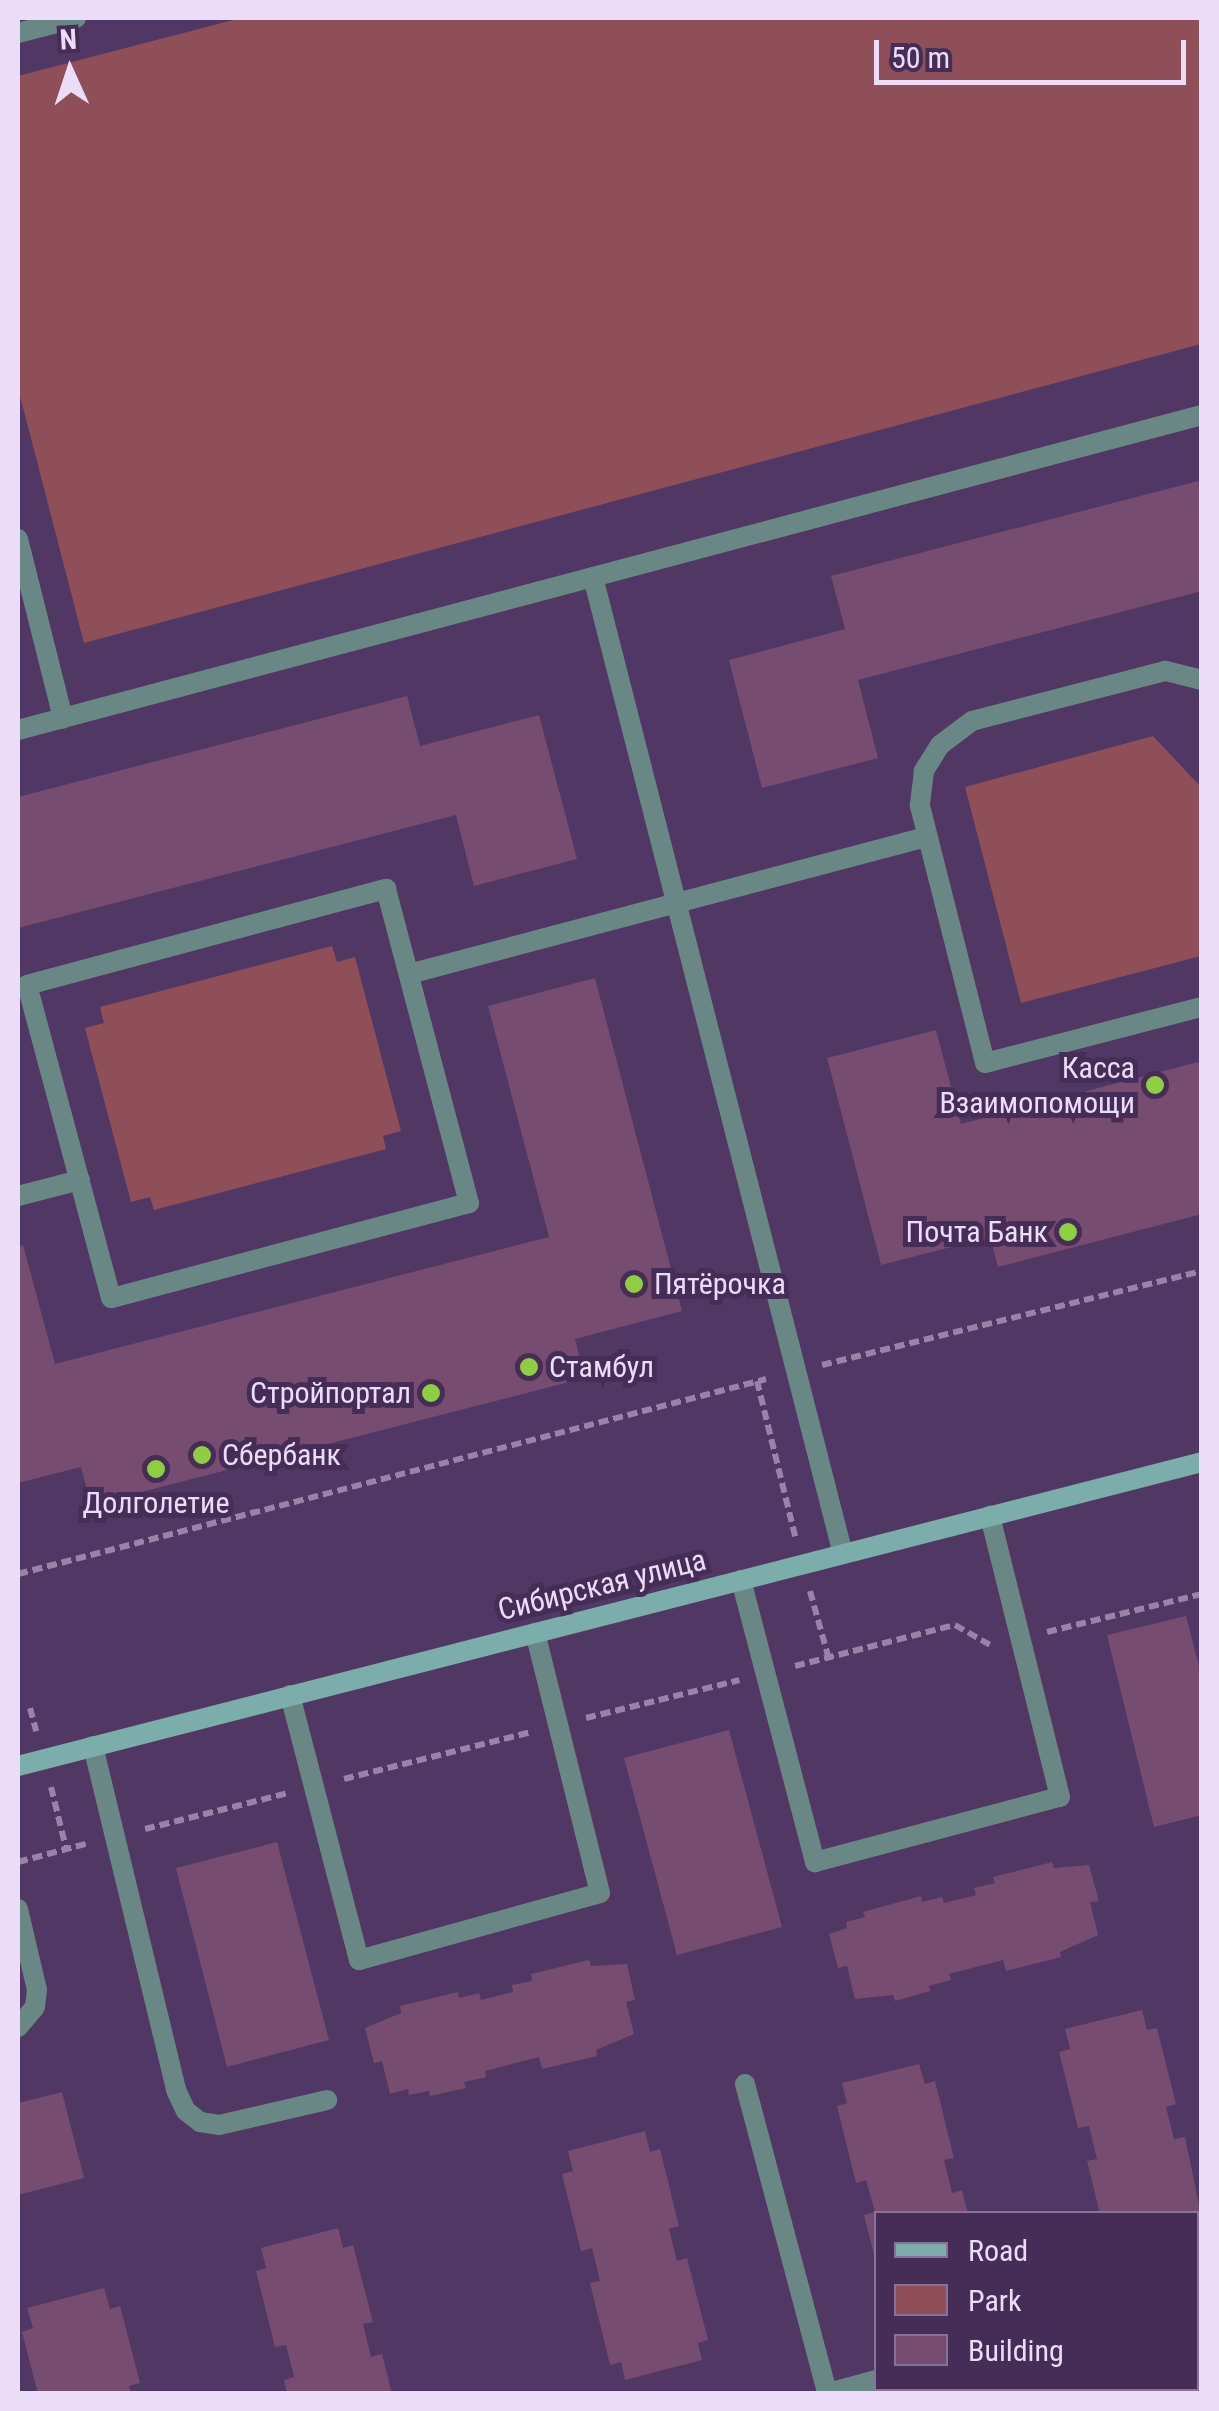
<!DOCTYPE html>
<meta charset="utf-8">
<style>
body{margin:0}
#map{position:relative;width:1219px;height:2411px;overflow:hidden;background:#513763;font-family:"Roboto Condensed",sans-serif}
div>[style]{position:absolute}
[style*='--x']{left:calc(var(--x)*1px);top:calc(var(--y)*1px);width:calc(var(--w)*1px);rotate:calc(var(--a)*1deg)}
.green>*{inset:0;background:#8f4f59}
.building>*{inset:0;background:#764c71}
.path>*{height:6px;margin-top:-3px;transform-origin:0;background:repeating-linear-gradient(90deg,#9984a8 0 10px,transparent 0 15px)}
.service>*{height:20px;margin:-10px;padding:0 10px;transform-origin:10px;border-radius:10px;background:#698885}
.minor>*{height:20px;margin:-10px;padding:0 10px;transform-origin:10px;border-radius:10px;background:#698885}
.secondary>*{height:20px;margin:-10px;padding:0 10px;transform-origin:10px;border-radius:10px;background:#7badaa}
.dots>*{width:28px;height:28px;translate:-50% -50%;box-sizing:border-box;border:5px solid #462d58;border-radius:50%}
span{translate:-50% -50%;white-space:nowrap;text-align:center;line-height:1.15;-webkit-text-stroke:10px #462d58;paint-order:stroke}
.poi-label{font-size:30px;color:#ebdcf7}
.right{translate:-100% -50%;text-align:right}
.left{translate:0 -50%;text-align:left}
.street-label{font-size:30px;color:#ebdcf7}
.frame{position:absolute;inset:0;border:20px solid #ebdcf7;pointer-events:none}
.legend{position:absolute;left:874px;top:2211px;width:325px;height:180px;box-sizing:border-box;background:#462d58;border:2px solid #887398;margin:0;padding:12px 18px;list-style:none;font-size:30px;color:#ebdcf7}
.legend li{display:flex;align-items:center;gap:20px;height:50px}
.legend b{width:50px;border:2px solid #887398}
.north{position:absolute;left:20px;top:20px;width:100px;height:100px;-webkit-text-stroke:8px #462d58;paint-order:stroke;rotate:357deg;font-size:28px;font-weight:700;line-height:40px;text-align:center;color:#ebdcf7}
.north::after{content:'';display:block;margin:auto;width:35px;height:45px;background:#ebdcf7;clip-path:polygon(50% 0,100% 100%,50% 72%,0 100%)}
.scale{position:absolute;left:874px;top:40px;width:312px;height:45px;box-sizing:border-box;border:5px solid #ebdcf7;border-top:0;padding-left:12px;font-size:30px;line-height:35px;white-space:nowrap;color:#ebdcf7;-webkit-text-stroke:8px #462d58;paint-order:stroke}
</style>
<div id="map">
<div class="green">
<div style="clip-path:polygon(241px 18px,1201px 18px,1201px 344px,84px 643px,18px 388px,18px 76px)"></div>
<div style="clip-path:polygon(1153px 736px,1201px 787px,1201px 956px,1021px 1003px,965px 787px)"></div>
<div style="clip-path:polygon(332px 946px,337px 962px,355px 957px,401px 1131px,383px 1136px,386px 1149px,154px 1210px,150px 1197px,131px 1202px,85px 1028px,104px 1023px,100px 1007px)"></div>
</div>
<div class="building">
<div style="clip-path:polygon(1202px 480px,1202px 591px,858px 680px,878px 758px,762px 788px,729px 660px,845px 629px,831px 576px)"></div>
<div style="clip-path:polygon(407px 696px,420px 746px,539px 715px,577px 859px,474px 886px,456px 815px,18px 928px,18px 797px)"></div>
<div style="clip-path:polygon(595px 978px,682px 1311px,575px 1339px,585px 1378px,91px 1505px,81px 1467px,18px 1483px,18px 1247px,23px 1245px,55px 1364px,549px 1237px,488px 1006px)"></div>
<div style="clip-path:polygon(936px 1030px,961px 1124px,1202px 1061px,1202px 1214px,998px 1267px,990px 1237px,881px 1265px,827px 1058px)"></div>
<div style="clip-path:polygon(1186px 1616px,1202px 1678px,1202px 1815px,1154px 1827px,1107px 1635px)"></div>
<div style="clip-path:polygon(729px 1730px,782px 1927px,677px 1955px,624px 1758px)"></div>
<div style="clip-path:polygon(277px 1842px,329px 2040px,227px 2067px,176px 1868px)"></div>
<div style="clip-path:polygon(1052px 1862px,1054px 1868px,1089px 1865px,1099px 1901px,1090px 1902px,1098px 1935px,1060px 1952px,1061px 1957px,1006px 1971px,1003px 1960px,949px 1974px,951px 1980px,929px 1986px,930px 1991px,895px 2001px,893px 1995px,855px 1999px,847px 1966px,838px 1968px,829px 1934px,847px 1928px,846px 1922px,865px 1917px,863px 1912px,921px 1896px,922px 1902px,942px 1897px,944px 1903px,976px 1895px,974px 1888px,995px 1883px,993px 1877px)"></div>
<div style="clip-path:polygon(589px 1960px,591px 1966px,627px 1964px,635px 2000px,626px 2002px,634px 2034px,596px 2050px,597px 2056px,542px 2069px,539px 2057px,485px 2071px,486px 2077px,464px 2082px,466px 2088px,430px 2096px,429px 2091px,409px 2095px,408px 2089px,390px 2094px,382px 2061px,374px 2063px,365px 2028px,401px 2013px,400px 2006px,458px 1992px,459px 1998px,479px 1993px,481px 2000px,513px 1992px,512px 1985px,532px 1981px,531px 1974px)"></div>
<div style="clip-path:polygon(1142px 2010px,1147px 2030px,1157px 2028px,1176px 2104px,1166px 2107px,1174px 2139px,1185px 2137px,1202px 2219px,1196px 2220px,1196px 2214px,1100px 2214px,1087px 2161px,1097px 2159px,1089px 2126px,1078px 2128px,1059px 2052px,1070px 2049px,1065px 2029px)"></div>
<div style="clip-path:polygon(919px 2064px,925px 2084px,935px 2081px,954px 2158px,944px 2160px,952px 2193px,962px 2190px,968px 2214px,876px 2214px,875px 2258px,864px 2215px,875px 2212px,866px 2180px,856px 2183px,837px 2106px,847px 2103px,842px 2083px)"></div>
<div style="clip-path:polygon(62px 2092px,84px 2178px,18px 2195px,18px 2103px)"></div>
<div style="clip-path:polygon(645px 2131px,650px 2152px,660px 2149px,679px 2226px,669px 2229px,677px 2261px,687px 2258px,708px 2340px,698px 2343px,702px 2360px,625px 2380px,621px 2362px,610px 2365px,590px 2283px,600px 2281px,592px 2248px,581px 2251px,562px 2174px,573px 2171px,568px 2151px)"></div>
<div style="clip-path:polygon(338px 2228px,343px 2248px,353px 2245px,373px 2322px,363px 2324px,371px 2357px,382px 2354px,392px 2394px,287px 2394px,284px 2380px,294px 2377px,286px 2345px,275px 2347px,256px 2271px,266px 2268px,261px 2248px)"></div>
<div style="clip-path:polygon(104px 2288px,110px 2309px,120px 2306px,140px 2383px,129px 2386px,131px 2394px,38px 2394px,22px 2332px,33px 2328px,27px 2308px)"></div>
</div>
<div class="path">
<div style="--x:822;--y:1365;--w:391;--a:-13.9"></div>
<div style="--x:757;--y:1381;--w:160;--a:76.2"></div>
<div style="--x:18;--y:1574;--w:773;--a:-14.61"></div>
<div style="--x:810;--y:1591;--w:67;--a:74.5"></div>
<div style="--x:1047;--y:1632;--w:160;--a:-13.8"></div>
<div style="--x:795;--y:1666;--w:165;--a:-14.4"></div>
<div style="--x:955;--y:1625;--w:43;--a:29.6"></div>
<div style="--x:30;--y:1708;--w:24;--a:75"></div>
<div style="--x:586;--y:1718;--w:158;--a:-13.9"></div>
<div style="--x:344;--y:1779;--w:193;--a:-14.1"></div>
<div style="--x:51;--y:1787;--w:63;--a:76.2"></div>
<div style="--x:145;--y:1829;--w:147;--a:-14.1"></div>
<div style="--x:18;--y:1862;--w:73;--a:-15"></div>
</div>
<div class="service">
<div style="--x:18;--y:33;--w:60;--a:-14.5"></div>
<div style="--x:18;--y:539;--w:185;--a:75.9"></div>
<div style="--x:593;--y:577;--w:1008;--a:75.65"></div>
<div style="--x:1202;--y:680;--w:38;--a:-166"></div>
<div style="--x:1165;--y:671;--w:199;--a:165.5"></div>
<div style="--x:972;--y:721;--w:40;--a:143"></div>
<div style="--x:940;--y:745;--w:31;--a:122"></div>
<div style="--x:924;--y:771;--w:35;--a:97"></div>
<div style="--x:920;--y:806;--w:265;--a:75.8"></div>
<div style="--x:985;--y:1063;--w:224;--a:-14.5"></div>
<div style="--x:386;--y:889;--w:325;--a:75.2"></div>
<div style="--x:469;--y:1203;--w:370;--a:165.1"></div>
<div style="--x:111;--y:1298;--w:324;--a:-105"></div>
<div style="--x:27;--y:985;--w:372;--a:-15"></div>
<div style="--x:409;--y:974;--w:535;--a:-14.84"></div>
<div style="--x:18;--y:1196;--w:64;--a:-14.5"></div>
<div style="--x:741;--y:1580;--w:292;--a:75.3"></div>
<div style="--x:815;--y:1862;--w:253;--a:-14.9"></div>
<div style="--x:1060;--y:1797;--w:290;--a:-104"></div>
<div style="--x:290;--y:1695;--w:274;--a:75.4"></div>
<div style="--x:359;--y:1960;--w:250;--a:-15.5"></div>
<div style="--x:600;--y:1893;--w:268;--a:-104"></div>
<div style="--x:93;--y:1746;--w:354;--a:76.4"></div>
<div style="--x:176;--y:2090;--w:23;--a:65"></div>
<div style="--x:186;--y:2111;--w:18;--a:38"></div>
<div style="--x:200;--y:2122;--w:19;--a:9"></div>
<div style="--x:219;--y:2125;--w:111;--a:-13"></div>
<div style="--x:18;--y:1909;--w:83;--a:76.8"></div>
<div style="--x:37;--y:1990;--w:17;--a:97"></div>
<div style="--x:35;--y:2007;--w:26;--a:130"></div>
<div style="--x:745;--y:2084;--w:320;--a:75.1"></div>
<div style="--x:1196;--y:2286;--w:6;--a:-9"></div>
<div style="--x:825;--y:2394;--w:53;--a:-15.4"></div>
</div>
<div class="minor">
<div style="--x:18;--y:730;--w:1225;--a:-14.9"></div>
</div>
<div class="secondary">
<div style="--x:18;--y:1766;--w:1222;--a:-14.4"></div>
</div>
<div class="dots">
<div style="left:1155px;top:1085px;background:#8fcd42"></div>
<div style="left:1068px;top:1232px;background:#8fcd42"></div>
<div style="left:634px;top:1284px;background:#8fcd42"></div>
<div style="left:529px;top:1367px;background:#8fcd42"></div>
<div style="left:431px;top:1393px;background:#8fcd42"></div>
<div style="left:202px;top:1455px;background:#8fcd42"></div>
<div style="left:156px;top:1469px;background:#8fcd42"></div>
</div>
<div class="poi-label">
<span class="right" style="left:1135px;top:1085px">Касса<br>Взаимопомощи</span>
<span class="right" style="left:1048px;top:1232px">Почта Банк</span>
<span class="left" style="left:654px;top:1284px">Пятёрочка</span>
<span class="left" style="left:549px;top:1367px">Стамбул</span>
<span class="right" style="left:411px;top:1393px">Стройпортал</span>
<span class="left" style="left:222px;top:1455px">Сбербанк</span>
<span style="left:156px;top:1503px">Долголетие</span>
</div>
<div class="street-label">
<span style="left:602px;top:1585px;rotate:-14deg">Сибирская улица</span>
</div>
<div class="frame"></div>
<ul class="legend">
<li><b style="height:12px;background:#7badaa"></b>Road</li>
<li><b style="height:28px;background:#8f4f59"></b>Park</li>
<li><b style="height:28px;background:#764c71"></b>Building</li>
</ul>
<div class="north">N</div>
<div class="scale">50 m</div>
</div>
